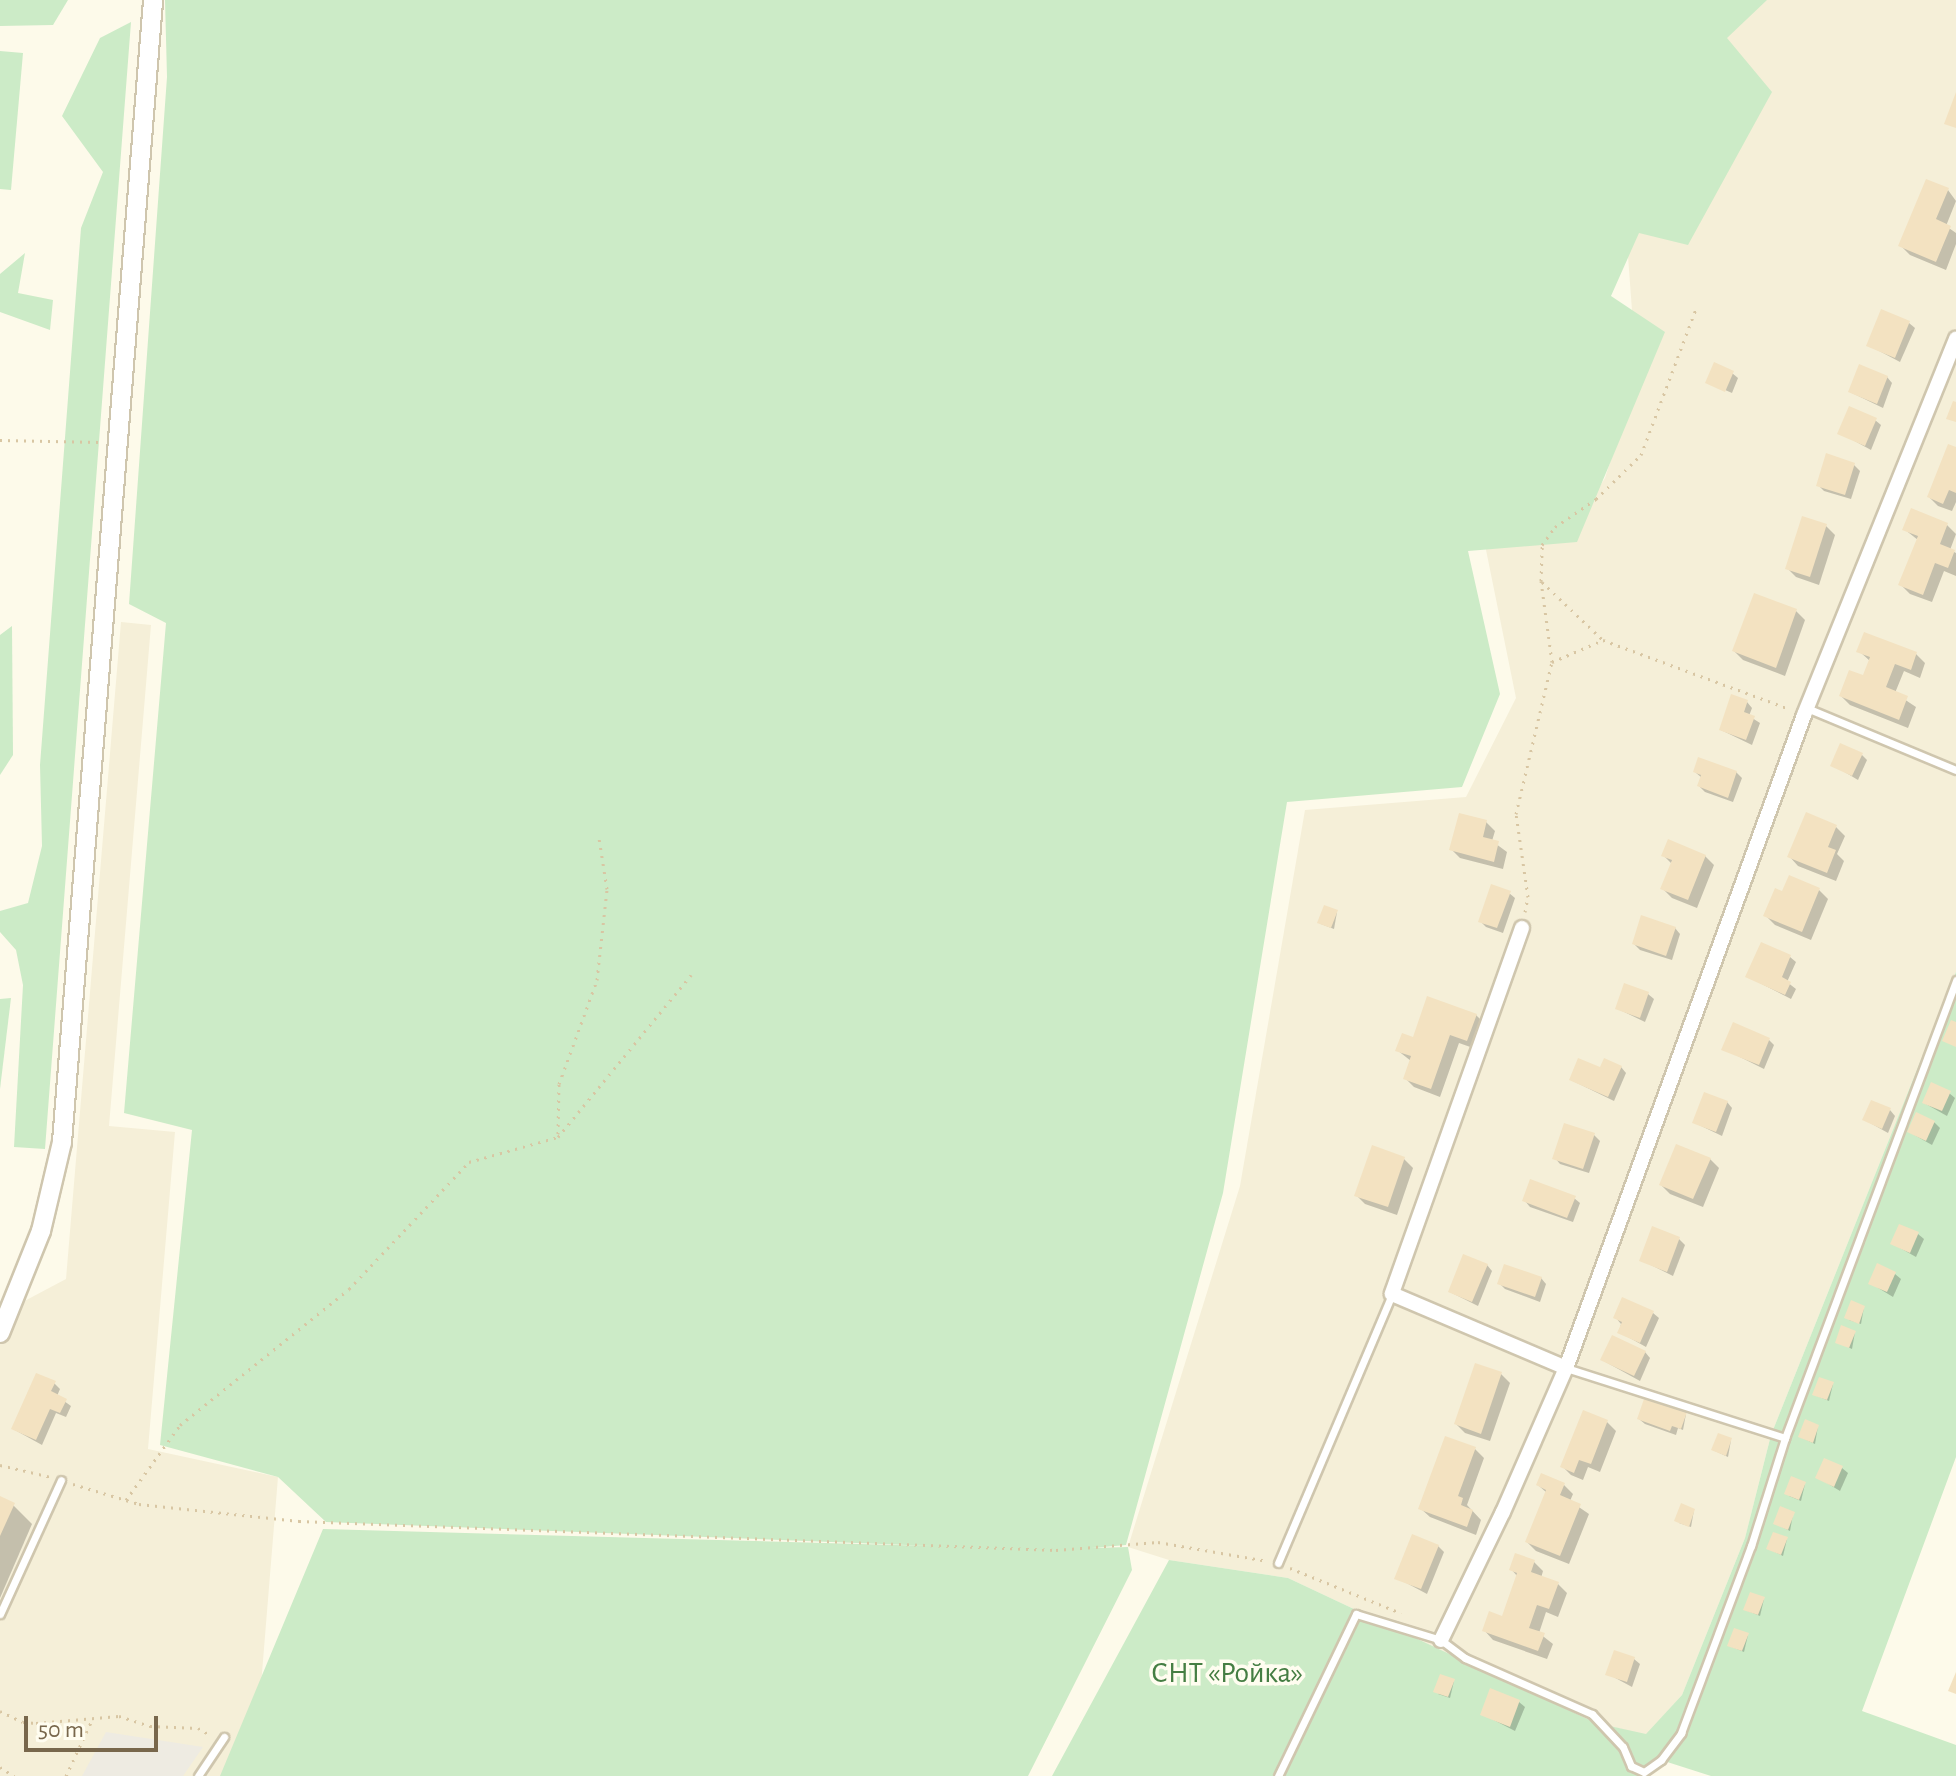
<!DOCTYPE html>
<meta charset="utf-8">
<style>
body{margin:0}
#map{position:relative;width:1956px;height:1776px;overflow:hidden;background:#fdfaea;font-family:"Alegreya Sans",sans-serif}
div>[style]{position:absolute}
[style*='--x']{left:calc(var(--x)*1px);top:calc(var(--y)*1px);width:calc(var(--w)*1px);rotate:calc(var(--a)*1deg)}
.residential>*{inset:0;background:#f5efd8}
.industrial>*{inset:0;background:#eeebe2}
.green>*{inset:0;background:#ccebc7}
.shadow>*{inset:0;background:#0003}
.building>*{inset:0;background:#f3e2c1}
.path>*{height:3px;margin-top:-1.5px;transform-origin:0;background:repeating-linear-gradient(90deg,#d8c6a3 0 2px,transparent 0 8px)}
.roads{filter:drop-shadow(2px 0 #cfc6ae) drop-shadow(-2px 0 #cfc6ae) drop-shadow(0 2px #cfc6ae) drop-shadow(0 -2px #cfc6ae)}
.service>*{height:7px;margin:-3.5px;padding:0 3.5px;transform-origin:3.5px;border-radius:3.5px;background:#fff}
.minor>*{height:14px;margin:-7px;padding:0 7px;transform-origin:7px;border-radius:7px;background:#fff}
.tertiary>*{height:18px;margin:-9px;padding:0 9px;transform-origin:9px;border-radius:9px;background:#fff}
span{translate:-50% -50%;white-space:nowrap;text-align:center;line-height:1.15;-webkit-text-stroke:7px #fffdf0;paint-order:stroke}
.park-label{font-size:30px;color:#457e43}
.scale{position:absolute;left:24px;top:1716px;width:134px;height:36px;box-sizing:border-box;border:4px solid #78674c;border-top:0;padding-left:10px;font-size:24px;line-height:28px;white-space:nowrap;color:#78674c;-webkit-text-stroke:6px #fffdf0;paint-order:stroke}
</style>
<div id="map">
<div class="residential">
<div style="clip-path:polygon(1681px 0,1956px 0,1956px 972px,1771px 1435px,1745px 1538px,1682px 1695px,1646px 1735px,1596px 1723px,1288px 1578px,1169px 1560px,1128px 1547px,1240px 1186px,1305px 810px,1466px 797px,1516px 698px,1484px 540px,1575px 525px,1605px 478px,1637px 378px,1613px 53px)"></div>
<div style="clip-path:polygon(121px 622px,151px 625px,109px 1126px,175px 1132px,148px 1449px,278px 1477px,258px 1722px,235px 1776px,0 1776px,0 1314px,66px 1279px)"></div>
</div>
<div class="industrial">
<div style="clip-path:polygon(106px 1732px,203px 1747px,183px 1776px,82px 1776px)"></div>
</div>
<div class="green">
<div style="clip-path:polygon(0 0,68px 0,53px 25px,0 26px)"></div>
<div style="clip-path:polygon(165px 0,1767px 0,1727px 38px,1772px 92px,1688px 245px,1639px 233px,1611px 296px,1665px 332px,1577px 542px,1468px 551px,1500px 694px,1462px 787px,1287px 802px,1223px 1193px,1126px 1545px,1092px 1548px,1128px 1547px,1132px 1570px,1028px 1776px,220px 1776px,323px 1529px,932px 1546px,326px 1522px,278px 1477px,160px 1445px,192px 1130px,124px 1113px,166px 623px,129px 604px,167px 77px)"></div>
<div style="clip-path:polygon(131px 22px,45px 1149px,14px 1147px,23px 985px,16px 950px,0 932px,0 911px,28px 903px,42px 846px,40px 765px,81px 228px,103px 172px,62px 116px,100px 38px)"></div>
<div style="clip-path:polygon(0 51px,23px 53px,11px 190px,0 189px)"></div>
<div style="clip-path:polygon(25px 253px,18px 293px,53px 300px,50px 330px,0 312px,0 274px)"></div>
<div style="clip-path:polygon(12px 626px,13px 755px,0 775px,0 635px)"></div>
<div style="clip-path:polygon(1956px 972px,1956px 1457px,1862px 1711px,1956px 1745px,1956px 1776px,1711px 1776px,1661px 1760px,1638px 1776px,1052px 1776px,1169px 1560px,1288px 1578px,1596px 1723px,1646px 1734px,1682px 1695px,1745px 1538px,1771px 1435px)"></div>
<div style="clip-path:polygon(11px 998px,0 1089px,0 999px)"></div>
</div>
<div class="shadow">
<div style="clip-path:polygon(1948px 190px,1956px 201px,1946px 226px,1956px 233px,1956px 244px,1946px 270px,1910px 255px,1901px 246px)"></div>
<div style="clip-path:polygon(1909px 323px,1915px 328px,1900px 362px,1868px 345px)"></div>
<div style="clip-path:polygon(1732px 373px,1738px 378px,1732px 393px,1707px 382px)"></div>
<div style="clip-path:polygon(1887px 377px,1892px 383px,1883px 408px,1850px 392px)"></div>
<div style="clip-path:polygon(1875px 420px,1881px 425px,1871px 450px,1840px 433px)"></div>
<div style="clip-path:polygon(1956px 449px,1956px 502px,1952px 511px,1938px 506px,1929px 497px)"></div>
<div style="clip-path:polygon(1854px 465px,1860px 471px,1851px 499px,1824px 491px,1818px 485px)"></div>
<div style="clip-path:polygon(1947px 525px,1956px 534px,1950px 550px,1956px 553px,1956px 576px,1944px 571px,1932px 602px,1910px 594px,1901px 585px,1918px 540px,1904px 529px)"></div>
<div style="clip-path:polygon(1826px 526px,1835px 535px,1819px 585px,1796px 577px,1787px 568px)"></div>
<div style="clip-path:polygon(1755px 596px,1796px 611px,1805px 620px,1785px 676px,1743px 660px,1734px 651px)"></div>
<div style="clip-path:polygon(1865px 634px,1916px 654px,1925px 663px,1920px 678px,1904px 671px,1895px 693px,1916px 707px,1908px 728px,1850px 705px,1841px 696px,1864px 678px,1870px 661px,1859px 651px)"></div>
<div style="clip-path:polygon(1747px 702px,1752px 708px,1749px 716px,1760px 723px,1752px 745px,1721px 730px)"></div>
<div style="clip-path:polygon(1861px 754px,1867px 760px,1858px 780px,1833px 765px)"></div>
<div style="clip-path:polygon(1695px 772px,1736px 772px,1742px 778px,1733px 802px,1705px 792px,1699px 786px,1702px 778px)"></div>
<div style="clip-path:polygon(1486px 822px,1495px 831px,1492px 841px,1507px 852px,1503px 869px,1460px 858px,1451px 849px)"></div>
<div style="clip-path:polygon(1836px 827px,1845px 836px,1837px 854px,1844px 861px,1836px 881px,1798px 866px,1789px 856px)"></div>
<div style="clip-path:polygon(1663px 855px,1705px 856px,1714px 865px,1697px 908px,1672px 898px,1663px 889px,1673px 865px)"></div>
<div style="clip-path:polygon(1819px 890px,1828px 899px,1811px 940px,1775px 925px,1766px 916px,1783px 894px)"></div>
<div style="clip-path:polygon(1509px 893px,1515px 898px,1503px 933px,1486px 927px,1480px 921px)"></div>
<div style="clip-path:polygon(1337px 912px,1334px 929px,1321px 924px)"></div>
<div style="clip-path:polygon(1675px 928px,1680px 934px,1672px 960px,1640px 950px,1634px 944px)"></div>
<div style="clip-path:polygon(1790px 957px,1796px 962px,1787px 982px,1796px 989px,1791px 999px,1748px 977px)"></div>
<div style="clip-path:polygon(1648px 994px,1654px 999px,1645px 1022px,1618px 1009px)"></div>
<div style="clip-path:polygon(1476px 1015px,1485px 1024px,1476px 1049px,1459px 1043px,1440px 1097px,1414px 1087px,1405px 1078px,1411px 1061px,1397px 1050px,1414px 1039px)"></div>
<div style="clip-path:polygon(1768px 1039px,1774px 1045px,1764px 1069px,1724px 1049px)"></div>
<div style="clip-path:polygon(1621px 1067px,1626px 1073px,1614px 1101px,1571px 1080px)"></div>
<div style="clip-path:polygon(1949px 1093px,1955px 1098px,1947px 1116px,1924px 1103px)"></div>
<div style="clip-path:polygon(1727px 1102px,1732px 1108px,1722px 1136px,1695px 1123px)"></div>
<div style="clip-path:polygon(1890px 1110px,1895px 1116px,1888px 1133px,1865px 1120px)"></div>
<div style="clip-path:polygon(1934px 1122px,1940px 1128px,1932px 1145px,1909px 1132px)"></div>
<div style="clip-path:polygon(1566px 1125px,1594px 1135px,1600px 1141px,1589px 1173px,1560px 1164px,1555px 1158px)"></div>
<div style="clip-path:polygon(1404px 1159px,1413px 1168px,1397px 1215px,1365px 1204px,1356px 1195px)"></div>
<div style="clip-path:polygon(1710px 1159px,1719px 1168px,1703px 1207px,1670px 1194px,1661px 1185px)"></div>
<div style="clip-path:polygon(1574px 1198px,1580px 1203px,1573px 1222px,1530px 1207px,1525px 1201px)"></div>
<div style="clip-path:polygon(1918px 1234px,1924px 1239px,1916px 1257px,1893px 1244px)"></div>
<div style="clip-path:polygon(1679px 1239px,1685px 1245px,1673px 1276px,1641px 1260px)"></div>
<div style="clip-path:polygon(1487px 1265px,1492px 1271px,1478px 1306px,1450px 1292px)"></div>
<div style="clip-path:polygon(1895px 1274px,1901px 1279px,1893px 1297px,1870px 1283px)"></div>
<div style="clip-path:polygon(1541px 1278px,1546px 1284px,1540px 1302px,1505px 1289px,1500px 1284px)"></div>
<div style="clip-path:polygon(1864px 1307px,1861px 1324px,1849px 1320px)"></div>
<div style="clip-path:polygon(1653px 1313px,1659px 1318px,1646px 1347px,1619px 1332px,1621px 1324px,1616px 1318px)"></div>
<div style="clip-path:polygon(1855px 1332px,1852px 1349px,1837px 1342px)"></div>
<div style="clip-path:polygon(1645px 1352px,1650px 1358px,1640px 1381px,1602px 1360px)"></div>
<div style="clip-path:polygon(1501px 1374px,1510px 1383px,1490px 1441px,1465px 1433px,1456px 1424px)"></div>
<div style="clip-path:polygon(54px 1383px,60px 1389px,57px 1396px,71px 1406px,66px 1417px,56px 1413px,42px 1445px,13px 1429px)"></div>
<div style="clip-path:polygon(1833px 1384px,1829px 1401px,1817px 1396px)"></div>
<div style="clip-path:polygon(1686px 1414px,1683px 1430px,1678px 1428px,1676px 1435px,1645px 1424px,1639px 1419px)"></div>
<div style="clip-path:polygon(1607px 1422px,1616px 1431px,1600px 1472px,1588px 1467px,1583px 1480px,1571px 1475px,1562px 1466px)"></div>
<div style="clip-path:polygon(1818px 1426px,1815px 1444px,1800px 1437px)"></div>
<div style="clip-path:polygon(1731px 1440px,1728px 1457px,1713px 1450px)"></div>
<div style="clip-path:polygon(1475px 1449px,1484px 1458px,1467px 1505px,1481px 1520px,1476px 1535px,1430px 1517px,1420px 1508px)"></div>
<div style="clip-path:polygon(1842px 1468px,1848px 1473px,1840px 1491px,1817px 1477px)"></div>
<div style="clip-path:polygon(1805px 1484px,1801px 1501px,1789px 1496px)"></div>
<div style="clip-path:polygon(1538px 1485px,1564px 1485px,1573px 1494px,1570px 1501px,1589px 1514px,1569px 1564px,1536px 1551px,1527px 1542px,1547px 1493px)"></div>
<div style="clip-path:polygon(0 1498px,13px 1505px,32px 1524px,0 1598px)"></div>
<div style="clip-path:polygon(1694px 1510px,1691px 1527px,1679px 1523px)"></div>
<div style="clip-path:polygon(1793px 1514px,1790px 1531px,1776px 1524px)"></div>
<div style="clip-path:polygon(1787px 1539px,1783px 1556px,1769px 1549px)"></div>
<div style="clip-path:polygon(1438px 1546px,1444px 1552px,1427px 1594px,1397px 1578px)"></div>
<div style="clip-path:polygon(1534px 1562px,1543px 1571px,1541px 1578px,1558px 1584px,1567px 1593px,1558px 1617px,1546px 1612px,1539px 1633px,1553px 1644px,1547px 1659px,1493px 1640px,1484px 1630px,1503px 1619px,1518px 1577px,1511px 1569px)"></div>
<div style="clip-path:polygon(1764px 1599px,1760px 1616px,1748px 1611px)"></div>
<div style="clip-path:polygon(1748px 1635px,1744px 1652px,1732px 1647px)"></div>
<div style="clip-path:polygon(1634px 1659px,1640px 1664px,1632px 1687px,1608px 1674px)"></div>
<div style="clip-path:polygon(1454px 1681px,1450px 1698px,1438px 1694px)"></div>
<div style="clip-path:polygon(1519px 1702px,1525px 1707px,1515px 1731px,1482px 1714px)"></div>
</div>
<div class="building">
<div style="clip-path:polygon(1956px 92px,1956px 128px,1944px 124px)"></div>
<div style="clip-path:polygon(1926px 179px,1949px 188px,1936px 219px,1951px 226px,1936px 262px,1898px 246px)"></div>
<div style="clip-path:polygon(1881px 309px,1910px 321px,1895px 358px,1866px 346px)"></div>
<div style="clip-path:polygon(1714px 362px,1734px 371px,1725px 392px,1705px 383px)"></div>
<div style="clip-path:polygon(1859px 364px,1888px 376px,1877px 404px,1848px 392px)"></div>
<div style="clip-path:polygon(1953px 401px,1956px 402px,1956px 422px,1946px 419px)"></div>
<div style="clip-path:polygon(1849px 406px,1877px 418px,1865px 446px,1837px 434px)"></div>
<div style="clip-path:polygon(1948px 444px,1956px 447px,1956px 493px,1949px 490px,1943px 504px,1927px 497px)"></div>
<div style="clip-path:polygon(1826px 453px,1855px 463px,1845px 495px,1816px 486px)"></div>
<div style="clip-path:polygon(1911px 508px,1948px 523px,1940px 544px,1955px 550px,1948px 568px,1935px 563px,1923px 595px,1898px 585px,1918px 536px,1902px 530px)"></div>
<div style="clip-path:polygon(1802px 516px,1827px 524px,1810px 577px,1785px 569px)"></div>
<div style="clip-path:polygon(1754px 593px,1797px 609px,1776px 668px,1732px 651px)"></div>
<div style="clip-path:polygon(1864px 632px,1917px 652px,1911px 670px,1895px 664px,1886px 687px,1908px 696px,1899px 720px,1839px 696px,1849px 670px,1863px 675px,1870px 657px,1856px 652px)"></div>
<div style="clip-path:polygon(1731px 694px,1748px 700px,1744px 712px,1755px 716px,1746px 740px,1719px 730px)"></div>
<div style="clip-path:polygon(1840px 743px,1863px 753px,1852px 776px,1830px 766px)"></div>
<div style="clip-path:polygon(1698px 757px,1737px 771px,1728px 798px,1697px 786px,1701px 775px,1693px 772px)"></div>
<div style="clip-path:polygon(1806px 812px,1837px 825px,1828px 847px,1836px 850px,1827px 873px,1787px 857px)"></div>
<div style="clip-path:polygon(1459px 813px,1487px 820px,1483px 837px,1499px 841px,1494px 862px,1449px 850px)"></div>
<div style="clip-path:polygon(1668px 839px,1706px 855px,1688px 900px,1660px 889px,1672px 860px,1661px 856px)"></div>
<div style="clip-path:polygon(1789px 875px,1820px 888px,1802px 932px,1763px 916px,1775px 888px,1782px 891px)"></div>
<div style="clip-path:polygon(1491px 884px,1511px 891px,1497px 928px,1478px 922px)"></div>
<div style="clip-path:polygon(1324px 905px,1338px 910px,1331px 928px,1317px 923px)"></div>
<div style="clip-path:polygon(1641px 915px,1676px 927px,1666px 956px,1632px 944px)"></div>
<div style="clip-path:polygon(1761px 942px,1791px 955px,1782px 977px,1791px 982px,1785px 995px,1745px 977px)"></div>
<div style="clip-path:polygon(1624px 983px,1649px 992px,1640px 1018px,1615px 1009px)"></div>
<div style="clip-path:polygon(1427px 996px,1477px 1014px,1467px 1041px,1450px 1035px,1431px 1089px,1403px 1079px,1411px 1056px,1395px 1051px,1402px 1033px,1413px 1037px)"></div>
<div style="clip-path:polygon(1951px 1020px,1956px 1022px,1956px 1047px,1942px 1041px)"></div>
<div style="clip-path:polygon(1733px 1022px,1770px 1038px,1759px 1065px,1721px 1050px)"></div>
<div style="clip-path:polygon(1578px 1058px,1600px 1067px,1604px 1058px,1622px 1066px,1608px 1097px,1569px 1080px)"></div>
<div style="clip-path:polygon(1931px 1082px,1951px 1091px,1942px 1111px,1922px 1103px)"></div>
<div style="clip-path:polygon(1704px 1092px,1728px 1101px,1716px 1132px,1692px 1123px)"></div>
<div style="clip-path:polygon(1871px 1100px,1891px 1108px,1882px 1129px,1862px 1120px)"></div>
<div style="clip-path:polygon(1916px 1112px,1935px 1121px,1926px 1141px,1907px 1132px)"></div>
<div style="clip-path:polygon(1564px 1123px,1595px 1133px,1583px 1169px,1552px 1159px)"></div>
<div style="clip-path:polygon(1676px 1144px,1711px 1158px,1693px 1199px,1659px 1185px)"></div>
<div style="clip-path:polygon(1372px 1145px,1405px 1157px,1388px 1207px,1354px 1196px)"></div>
<div style="clip-path:polygon(1530px 1179px,1576px 1196px,1567px 1218px,1522px 1201px)"></div>
<div style="clip-path:polygon(1899px 1224px,1919px 1232px,1910px 1253px,1890px 1244px)"></div>
<div style="clip-path:polygon(1652px 1226px,1680px 1237px,1667px 1272px,1639px 1261px)"></div>
<div style="clip-path:polygon(1463px 1254px,1488px 1264px,1472px 1302px,1448px 1292px)"></div>
<div style="clip-path:polygon(1877px 1263px,1896px 1272px,1887px 1292px,1868px 1284px)"></div>
<div style="clip-path:polygon(1504px 1264px,1542px 1277px,1535px 1297px,1497px 1284px)"></div>
<div style="clip-path:polygon(1622px 1297px,1654px 1311px,1640px 1343px,1617px 1333px,1622px 1322px,1613px 1318px)"></div>
<div style="clip-path:polygon(1851px 1300px,1865px 1306px,1859px 1324px,1844px 1318px)"></div>
<div style="clip-path:polygon(1841px 1325px,1856px 1331px,1849px 1348px,1835px 1343px)"></div>
<div style="clip-path:polygon(1612px 1335px,1646px 1351px,1634px 1376px,1600px 1360px)"></div>
<div style="clip-path:polygon(1475px 1363px,1502px 1372px,1481px 1434px,1454px 1424px)"></div>
<div style="clip-path:polygon(36px 1373px,56px 1381px,51px 1391px,67px 1399px,60px 1413px,50px 1409px,36px 1440px,11px 1429px)"></div>
<div style="clip-path:polygon(1819px 1377px,1834px 1382px,1827px 1400px,1812px 1395px)"></div>
<div style="clip-path:polygon(1644px 1399px,1687px 1412px,1681px 1429px,1672px 1426px,1670px 1431px,1637px 1419px)"></div>
<div style="clip-path:polygon(1583px 1410px,1608px 1420px,1591px 1464px,1579px 1460px,1574px 1473px,1560px 1467px)"></div>
<div style="clip-path:polygon(1805px 1419px,1819px 1425px,1813px 1443px,1798px 1437px)"></div>
<div style="clip-path:polygon(1718px 1433px,1732px 1438px,1726px 1456px,1711px 1450px)"></div>
<div style="clip-path:polygon(1445px 1436px,1476px 1447px,1458px 1496px,1463px 1498px,1461px 1505px,1473px 1510px,1467px 1527px,1418px 1509px)"></div>
<div style="clip-path:polygon(1824px 1458px,1843px 1466px,1834px 1487px,1815px 1478px)"></div>
<div style="clip-path:polygon(1541px 1473px,1565px 1483px,1560px 1495px,1581px 1504px,1560px 1556px,1525px 1542px,1546px 1490px,1536px 1485px)"></div>
<div style="clip-path:polygon(1791px 1476px,1806px 1482px,1799px 1500px,1784px 1494px)"></div>
<div style="clip-path:polygon(0 1496px,15px 1503px,0 1536px)"></div>
<div style="clip-path:polygon(1681px 1503px,1695px 1509px,1689px 1527px,1674px 1521px)"></div>
<div style="clip-path:polygon(1780px 1506px,1795px 1512px,1788px 1530px,1773px 1524px)"></div>
<div style="clip-path:polygon(1773px 1532px,1788px 1537px,1781px 1555px,1766px 1549px)"></div>
<div style="clip-path:polygon(1412px 1534px,1439px 1545px,1421px 1589px,1394px 1579px)"></div>
<div style="clip-path:polygon(1515px 1553px,1535px 1560px,1531px 1572px,1559px 1582px,1549px 1609px,1537px 1605px,1529px 1628px,1545px 1633px,1538px 1651px,1482px 1631px,1489px 1611px,1502px 1616px,1517px 1573px,1509px 1570px)"></div>
<div style="clip-path:polygon(1750px 1592px,1765px 1597px,1758px 1615px,1743px 1610px)"></div>
<div style="clip-path:polygon(1734px 1628px,1749px 1633px,1742px 1651px,1727px 1646px)"></div>
<div style="clip-path:polygon(1614px 1650px,1635px 1657px,1627px 1682px,1605px 1675px)"></div>
<div style="clip-path:polygon(1956px 1672px,1956px 1694px,1948px 1691px)"></div>
<div style="clip-path:polygon(1440px 1674px,1455px 1679px,1448px 1697px,1433px 1692px)"></div>
<div style="clip-path:polygon(1490px 1688px,1520px 1700px,1510px 1727px,1480px 1715px)"></div>
</div>
<div class="path">
<div style="--x:0;--y:440;--w:100;--a:1.1"></div>
<div style="--x:1542;--y:582;--w:84;--a:43.6"></div>
<div style="--x:1552;--y:662;--w:56;--a:-23.3"></div>
<div style="--x:1603;--y:640;--w:199;--a:20.3"></div>
<div style="--x:1525;--y:912;--w:15;--a:-79"></div>
<div style="--x:1528;--y:897;--w:84;--a:-98.2"></div>
<div style="--x:1516;--y:814;--w:156;--a:-76.7"></div>
<div style="--x:1552;--y:662;--w:82;--a:-97.7"></div>
<div style="--x:1541;--y:581;--w:36;--a:-88"></div>
<div style="--x:1542;--y:545;--w:22;--a:-54"></div>
<div style="--x:1555;--y:527;--w:50;--a:-34.3"></div>
<div style="--x:1596;--y:499;--w:63;--a:-44.4"></div>
<div style="--x:1641;--y:455;--w:156;--a:-69.4"></div>
<div style="--x:558;--y:1134;--w:50;--a:-88.9"></div>
<div style="--x:559;--y:1084;--w:111;--a:-69.9"></div>
<div style="--x:597;--y:980;--w:92;--a:-83.7"></div>
<div style="--x:607;--y:889;--w:52;--a:-98.9"></div>
<div style="--x:0;--y:1465;--w:52;--a:13.2"></div>
<div style="--x:73;--y:1484;--w:69;--a:16.9"></div>
<div style="--x:139;--y:1504;--w:161;--a:6.1"></div>
<div style="--x:299;--y:1521;--w:758;--a:2.19"></div>
<div style="--x:1056;--y:1550;--w:102;--a:-4.5"></div>
<div style="--x:1158;--y:1542;--w:111;--a:9.9"></div>
<div style="--x:126;--y:1500;--w:92;--a:-54.2"></div>
<div style="--x:180;--y:1425;--w:217;--a:-38.8"></div>
<div style="--x:349;--y:1289;--w:175;--a:-46.6"></div>
<div style="--x:469;--y:1162;--w:92;--a:-15.7"></div>
<div style="--x:558;--y:1137;--w:210;--a:-50.6"></div>
<div style="--x:1290;--y:1568;--w:120;--a:22.1"></div>
<div style="--x:0;--y:1711;--w:25;--a:26"></div>
<div style="--x:23;--y:1722;--w:13;--a:4"></div>
<div style="--x:36;--y:1723;--w:83;--a:-4.8"></div>
<div style="--x:119;--y:1716;--w:33;--a:18"></div>
<div style="--x:150;--y:1726;--w:48;--a:2.4"></div>
<div style="--x:198;--y:1728;--w:14;--a:30"></div>
<div style="--x:0;--y:1767;--w:17;--a:33"></div>
<div style="--x:66;--y:1776;--w:62;--a:-65.1"></div>
</div>
<div class="roads">
<div class="service">
<div style="--x:1807;--y:708;--w:161;--a:22.6"></div>
<div style="--x:1566;--y:1368;--w:230;--a:17.7"></div>
<div style="--x:1278;--y:1563;--w:292;--a:-67"></div>
<div style="--x:0;--y:1614;--w:147;--a:-65.5"></div>
<div style="--x:198;--y:1776;--w:47;--a:-56.3"></div>
<div style="--x:1278;--y:1776;--w:180;--a:-64.3"></div>
<div style="--x:1356;--y:1614;--w:89;--a:17"></div>
<div style="--x:1441;--y:1640;--w:30;--a:37"></div>
<div style="--x:1465;--y:1658;--w:139;--a:23.8"></div>
<div style="--x:1592;--y:1714;--w:45;--a:46.8"></div>
<div style="--x:1623;--y:1747;--w:21;--a:67"></div>
<div style="--x:1631;--y:1766;--w:14;--a:25"></div>
<div style="--x:1644;--y:1772;--w:21;--a:-35"></div>
<div style="--x:1661;--y:1760;--w:34;--a:-53"></div>
<div style="--x:1681;--y:1733;--w:200;--a:-69.5"></div>
<div style="--x:1751;--y:1546;--w:113;--a:-72.5"></div>
<div style="--x:1785;--y:1438;--w:489;--a:-69.5"></div>
</div>
<div class="minor">
<div style="--x:1522;--y:928;--w:388;--a:109.6"></div>
<div style="--x:1392;--y:1294;--w:189;--a:23"></div>
<div style="--x:1441;--y:1640;--w:142;--a:-64.2"></div>
<div style="--x:1503;--y:1512;--w:157;--a:-66.4"></div>
<div style="--x:1566;--y:1368;--w:695;--a:-69.97"></div>
<div style="--x:1804;--y:715;--w:406;--a:-68"></div>
</div>
<div class="tertiary">
<div style="--x:0;--y:1333;--w:110;--a:-68.1"></div>
<div style="--x:41;--y:1231;--w:91;--a:-76.7"></div>
<div style="--x:62;--y:1142;--w:1146;--a:-85.44"></div>
</div>
</div>
<div class="park-label">
<span style="left:1227px;top:1673px">СНТ «Ройка»</span>
</div>
<div class="scale">50 m</div>
</div>
